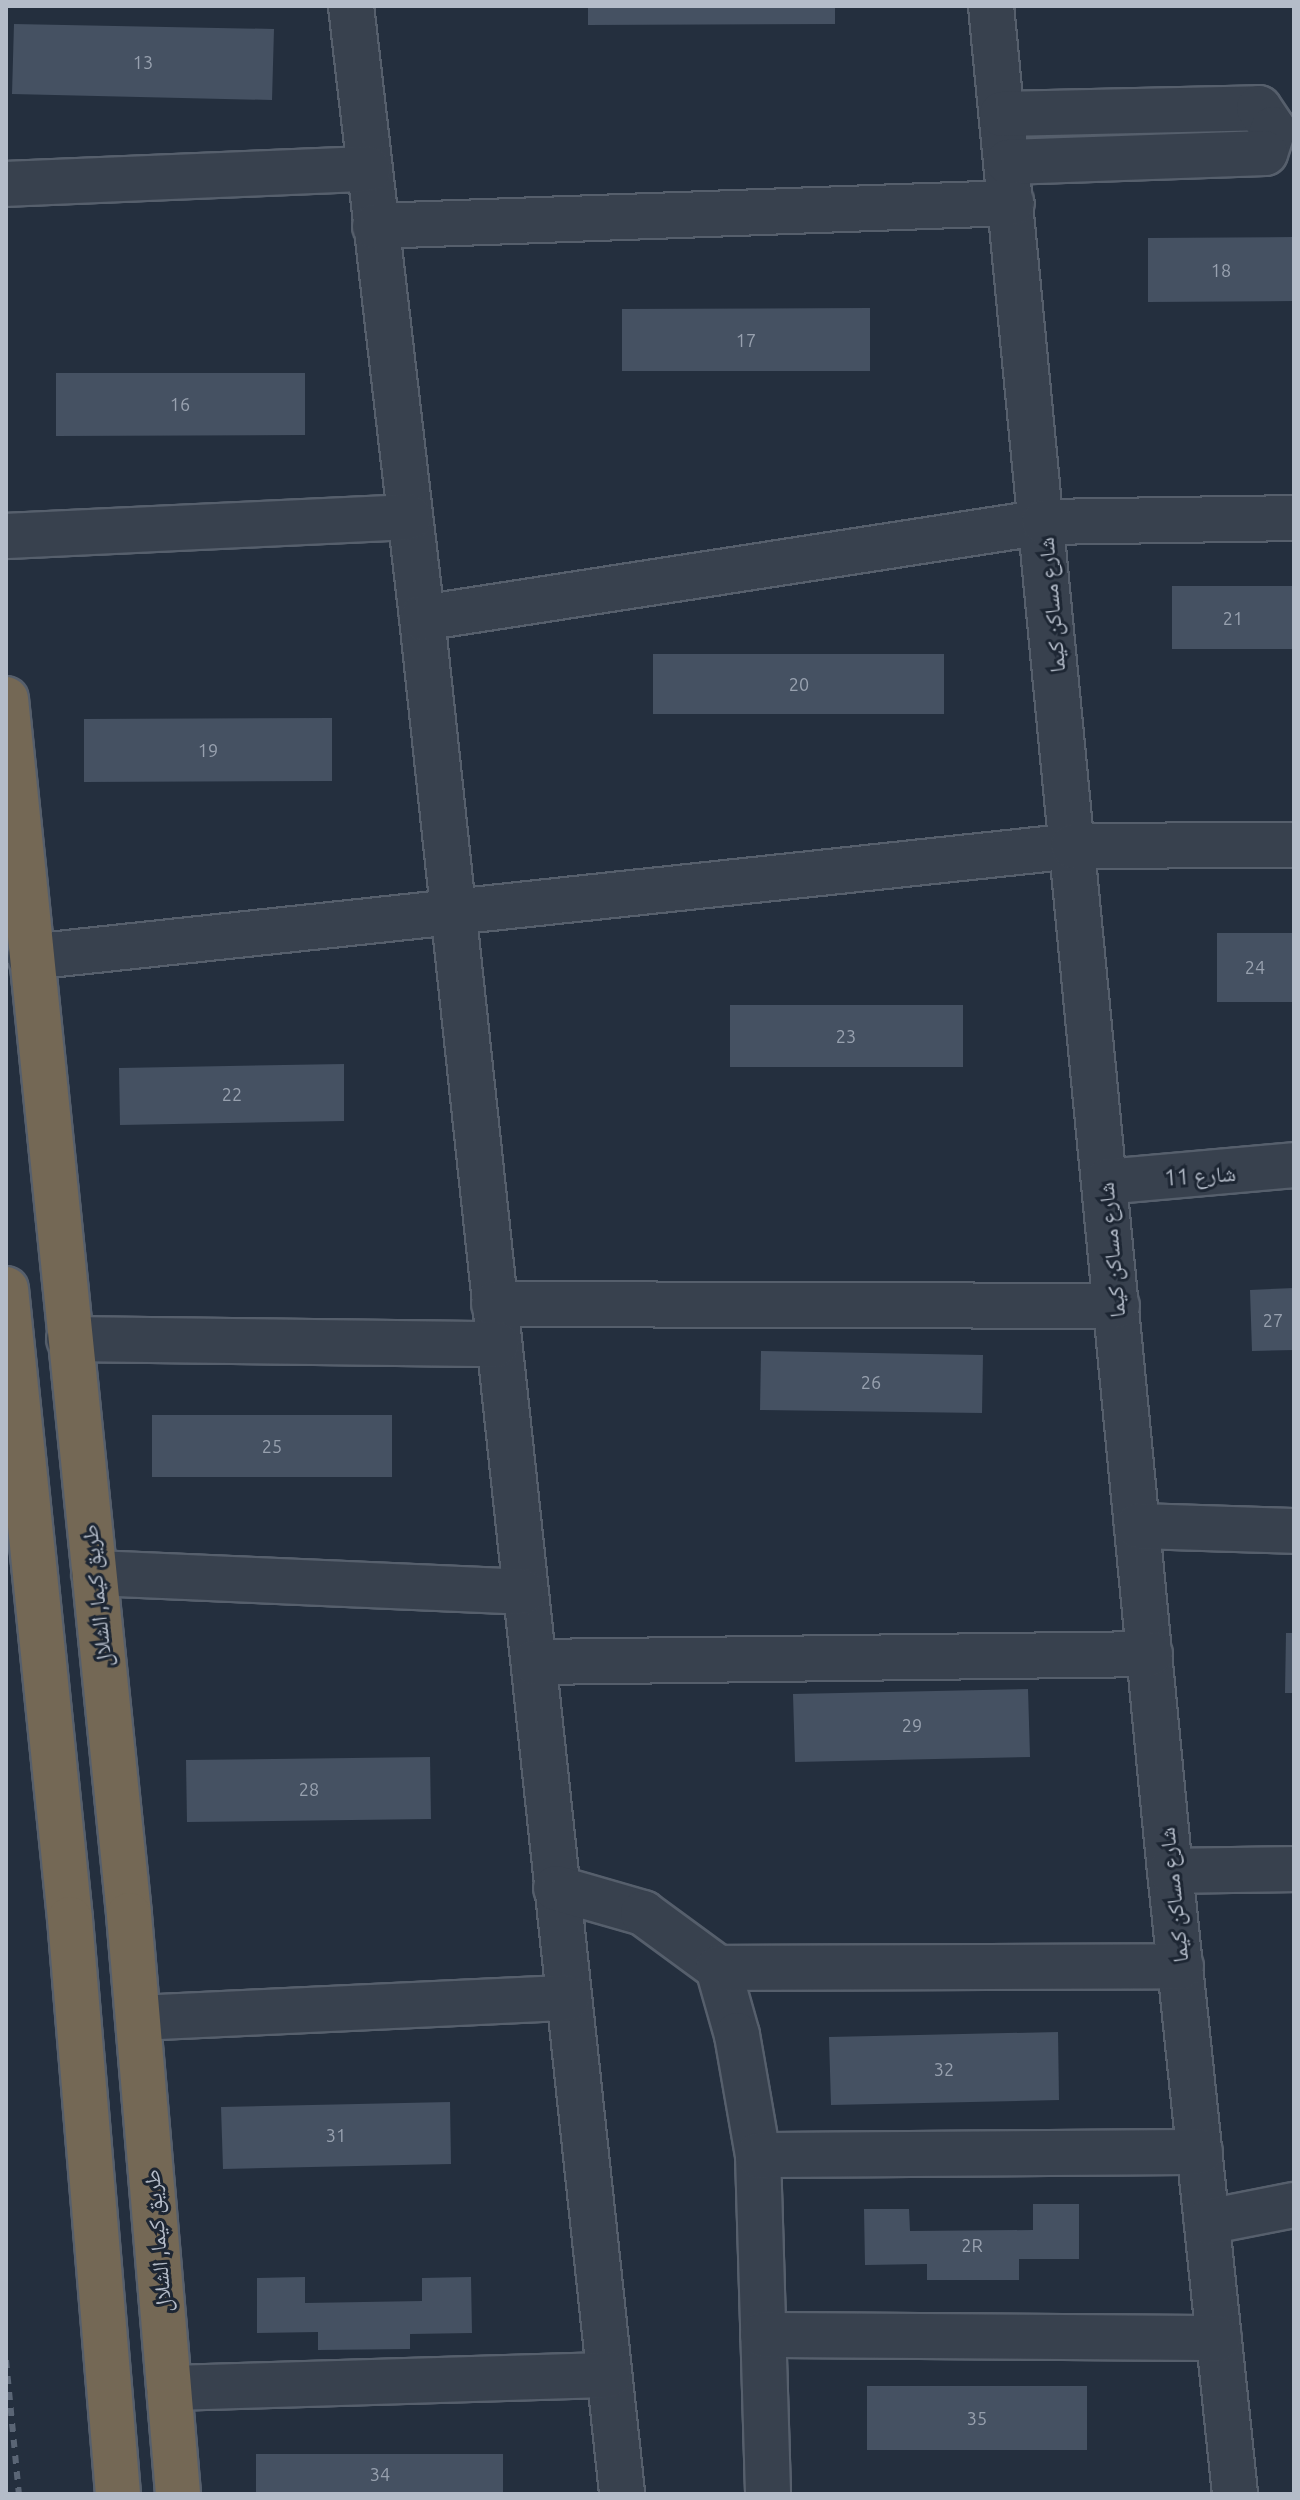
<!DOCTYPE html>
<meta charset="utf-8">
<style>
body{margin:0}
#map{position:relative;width:1300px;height:2500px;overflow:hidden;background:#242f3e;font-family:Ubuntu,"Noto Naskh Arabic",sans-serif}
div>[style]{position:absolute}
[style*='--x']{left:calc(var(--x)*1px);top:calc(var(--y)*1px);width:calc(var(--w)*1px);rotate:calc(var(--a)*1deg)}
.building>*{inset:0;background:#455162}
.roads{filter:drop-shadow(2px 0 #565f6c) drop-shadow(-2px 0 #565f6c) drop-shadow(0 2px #565f6c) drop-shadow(0 -2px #565f6c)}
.minor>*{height:44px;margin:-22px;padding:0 22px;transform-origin:22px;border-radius:22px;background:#38414e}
.highway>*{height:44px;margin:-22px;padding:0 22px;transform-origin:22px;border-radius:22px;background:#746855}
.rail>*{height:6px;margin-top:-3px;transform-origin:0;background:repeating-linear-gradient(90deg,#5a6575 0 8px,transparent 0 16px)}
span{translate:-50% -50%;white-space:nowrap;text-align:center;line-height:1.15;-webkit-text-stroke:6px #1d2633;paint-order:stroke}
.number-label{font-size:18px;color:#98a1af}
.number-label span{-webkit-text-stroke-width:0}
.street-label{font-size:22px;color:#b4bcc9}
.frame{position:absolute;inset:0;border:8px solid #b4bcc9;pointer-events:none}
</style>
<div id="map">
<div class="building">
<div style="clip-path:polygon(588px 6px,835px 6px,835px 24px,588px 25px)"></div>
<div style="clip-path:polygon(14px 24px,274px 29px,272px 100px,12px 94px)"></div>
<div style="clip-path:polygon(1294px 237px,1294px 301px,1148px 302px,1148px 238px)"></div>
<div style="clip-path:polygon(870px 308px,870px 371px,622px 371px,622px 309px)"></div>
<div style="clip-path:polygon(56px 373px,305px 373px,305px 435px,56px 436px)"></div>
<div style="clip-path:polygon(1172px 586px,1294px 586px,1294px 649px,1172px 649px)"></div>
<div style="clip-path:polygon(653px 654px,944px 654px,944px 714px,653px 714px)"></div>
<div style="clip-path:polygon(332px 718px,332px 781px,84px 782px,84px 719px)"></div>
<div style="clip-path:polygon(1217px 933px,1294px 933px,1294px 1002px,1217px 1002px)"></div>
<div style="clip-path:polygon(730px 1005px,963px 1005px,963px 1067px,730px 1067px)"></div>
<div style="clip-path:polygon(344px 1064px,344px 1121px,120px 1125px,119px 1068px)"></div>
<div style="clip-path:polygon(1294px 1288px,1294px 1350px,1252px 1351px,1250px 1290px)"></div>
<div style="clip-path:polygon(761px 1351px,983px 1355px,982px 1413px,760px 1410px)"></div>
<div style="clip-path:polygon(152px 1415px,392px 1415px,392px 1477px,152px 1477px)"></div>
<div style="clip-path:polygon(1286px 1633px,1294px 1633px,1294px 1693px,1285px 1693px)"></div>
<div style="clip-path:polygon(1028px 1689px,1030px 1757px,795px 1762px,793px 1694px)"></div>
<div style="clip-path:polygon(430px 1757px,431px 1819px,187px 1822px,186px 1760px)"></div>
<div style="clip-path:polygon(1058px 2032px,1059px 2100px,831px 2105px,829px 2037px)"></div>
<div style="clip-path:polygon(450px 2102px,451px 2164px,223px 2169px,221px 2107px)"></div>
<div style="clip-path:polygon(1033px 2204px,1079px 2204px,1079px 2259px,1019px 2259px,1019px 2280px,927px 2280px,927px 2264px,865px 2265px,864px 2209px,909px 2209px,910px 2231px,1033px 2230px)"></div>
<div style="clip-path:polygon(305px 2277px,305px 2303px,422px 2301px,422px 2278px,471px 2277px,472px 2333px,410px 2334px,410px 2349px,318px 2350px,318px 2332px,257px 2333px,257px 2278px)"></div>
<div style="clip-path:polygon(867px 2386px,1087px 2386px,1087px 2450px,867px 2450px)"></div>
<div style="clip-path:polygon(256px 2454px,503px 2454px,503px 2494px,256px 2494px)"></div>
</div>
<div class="roads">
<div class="minor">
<div style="--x:351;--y:6;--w:616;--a:83.38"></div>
<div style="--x:422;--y:618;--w:1887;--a:83.91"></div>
<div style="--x:991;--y:6;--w:1874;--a:84.52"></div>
<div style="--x:1170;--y:1871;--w:626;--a:84.04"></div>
<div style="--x:1002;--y:114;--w:257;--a:-1.3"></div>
<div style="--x:1259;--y:108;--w:25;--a:56"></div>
<div style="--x:1273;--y:129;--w:25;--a:108"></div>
<div style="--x:1265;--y:153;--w:257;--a:178"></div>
<div style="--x:6;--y:184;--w:363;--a:-2.4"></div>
<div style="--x:375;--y:226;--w:637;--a:-2.07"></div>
<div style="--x:6;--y:536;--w:404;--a:-2.7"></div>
<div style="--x:422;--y:618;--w:629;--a:-8.77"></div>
<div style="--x:1044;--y:522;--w:250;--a:-0.9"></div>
<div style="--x:30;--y:957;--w:1049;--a:-6.07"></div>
<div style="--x:1073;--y:846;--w:221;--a:-0.3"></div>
<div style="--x:1105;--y:1182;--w:190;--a:-5.1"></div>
<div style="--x:494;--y:1304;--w:623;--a:0.18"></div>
<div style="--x:69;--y:1339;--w:428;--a:0.7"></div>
<div style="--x:1137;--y:1526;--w:157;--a:1.8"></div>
<div style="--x:94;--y:1573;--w:430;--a:2.5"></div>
<div style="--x:534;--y:1662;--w:616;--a:-0.74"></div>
<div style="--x:1170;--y:1871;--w:124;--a:-0.9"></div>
<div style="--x:556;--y:1888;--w:91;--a:16"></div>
<div style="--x:643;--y:1913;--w:93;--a:36.3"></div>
<div style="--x:718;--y:1968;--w:70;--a:74.2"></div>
<div style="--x:737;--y:2035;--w:122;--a:80.1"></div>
<div style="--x:758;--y:2155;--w:339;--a:88.3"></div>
<div style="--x:718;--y:1968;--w:463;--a:-0.2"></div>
<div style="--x:138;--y:2018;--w:430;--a:-2.7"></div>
<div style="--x:758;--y:2155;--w:442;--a:-0.4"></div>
<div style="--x:1207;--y:2222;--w:89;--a:-11.1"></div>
<div style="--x:763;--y:2335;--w:456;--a:0.4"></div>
<div style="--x:169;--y:2388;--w:440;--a:-1.7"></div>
</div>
<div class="highway">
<div style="--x:6;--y:699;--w:1222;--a:84.22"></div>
<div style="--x:129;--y:1915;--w:581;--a:85.16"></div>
<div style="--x:6;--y:1289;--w:633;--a:84.2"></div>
<div style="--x:70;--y:1919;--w:577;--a:85.23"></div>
</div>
</div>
<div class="rail">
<div style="--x:6;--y:2360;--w:135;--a:84.5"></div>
</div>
<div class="number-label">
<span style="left:143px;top:62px">13</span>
<span style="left:1221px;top:270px">18</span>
<span style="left:746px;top:340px">17</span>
<span style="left:180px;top:404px">16</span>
<span style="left:1233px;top:618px">21</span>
<span style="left:799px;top:684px">20</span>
<span style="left:208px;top:750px">19</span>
<span style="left:1255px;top:967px">24</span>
<span style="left:846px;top:1036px">23</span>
<span style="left:232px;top:1094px">22</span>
<span style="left:1273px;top:1320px">27</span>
<span style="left:871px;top:1382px">26</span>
<span style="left:272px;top:1446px">25</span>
<span style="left:912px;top:1725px">29</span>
<span style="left:309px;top:1789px">28</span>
<span style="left:944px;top:2069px">32</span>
<span style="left:336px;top:2135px">31</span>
<span style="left:972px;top:2245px">2R</span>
<span style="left:977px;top:2418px">35</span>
<span style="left:380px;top:2474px">34</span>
</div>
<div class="street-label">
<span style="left:1051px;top:605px;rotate:-95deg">شارع مساكن كيما</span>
<span style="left:1200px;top:1175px;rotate:-4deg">شارع 11</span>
<span style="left:1111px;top:1250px;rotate:-95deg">شارع مساكن كيما</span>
<span style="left:96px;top:1596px;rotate:-96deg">طريق كيما, الشلال</span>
<span style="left:1173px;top:1895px;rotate:-96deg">شارع مساكن كيما</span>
<span style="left:157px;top:2241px;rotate:-95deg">طريق كيما, الشلال</span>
</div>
<div class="frame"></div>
</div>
